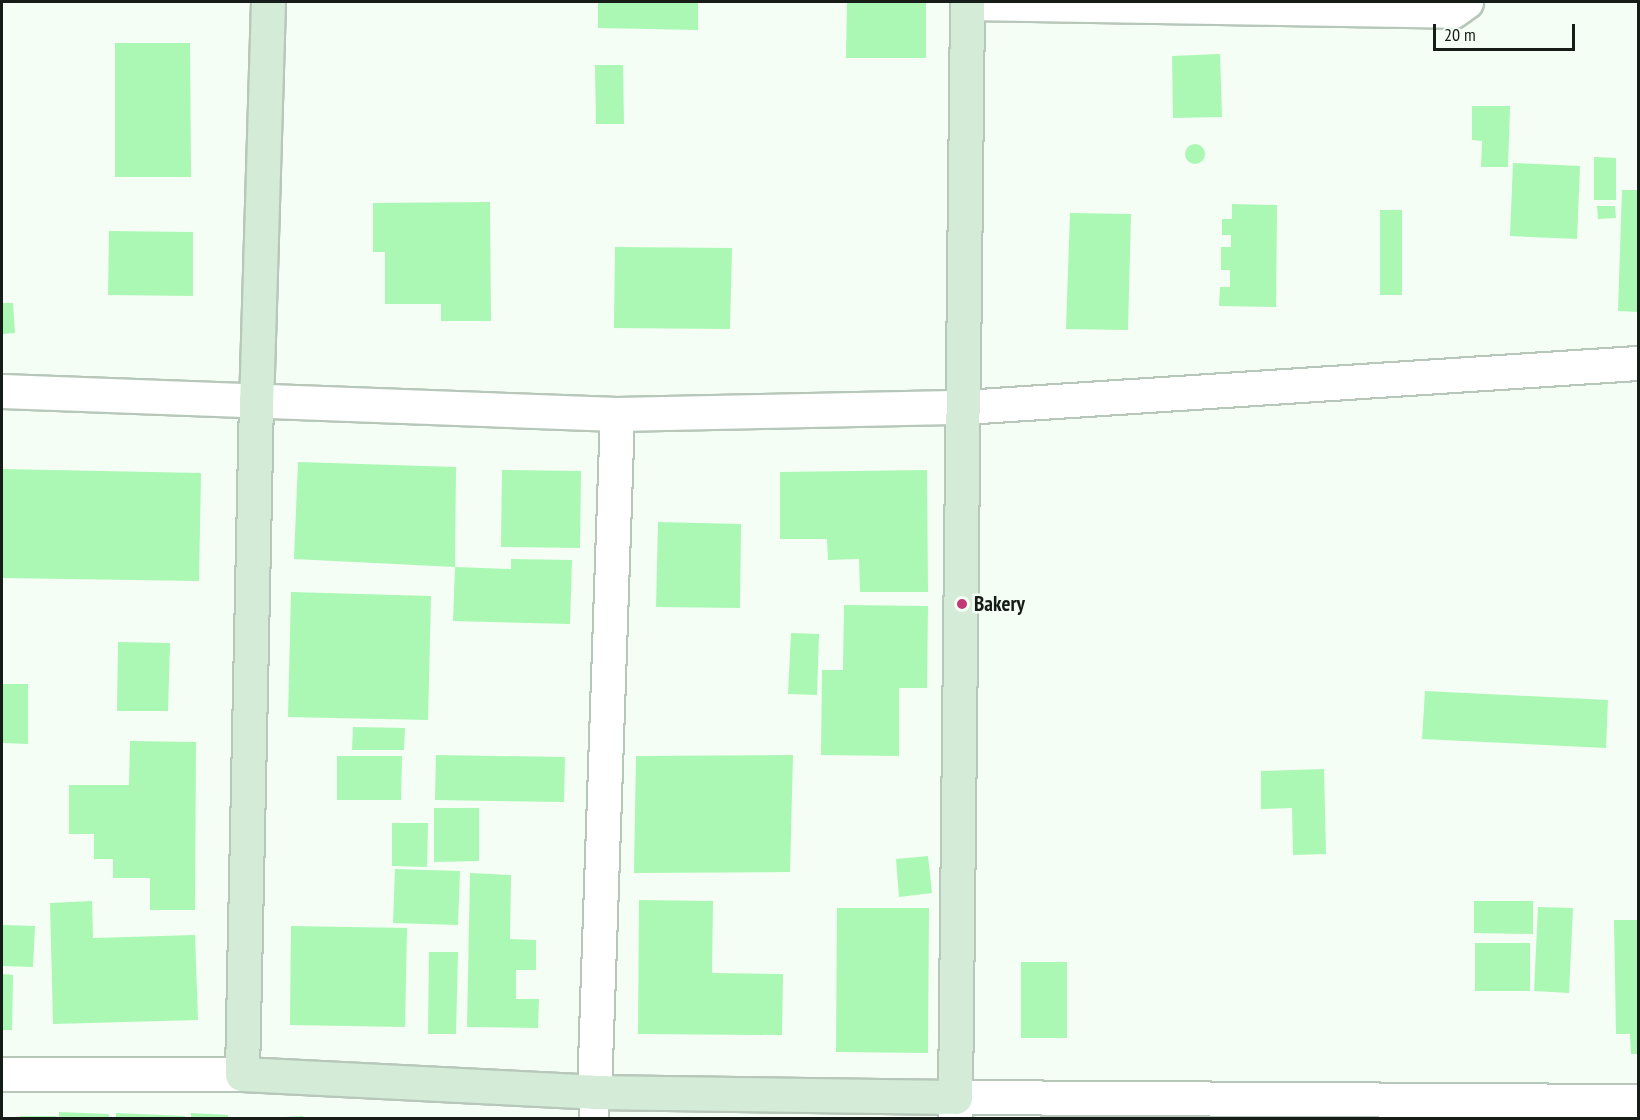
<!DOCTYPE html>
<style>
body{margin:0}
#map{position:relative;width:1640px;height:1120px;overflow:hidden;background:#f4fef5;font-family:"PT Sans Narrow",sans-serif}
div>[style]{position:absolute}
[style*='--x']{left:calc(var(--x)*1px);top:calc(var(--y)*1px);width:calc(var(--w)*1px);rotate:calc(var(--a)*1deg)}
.building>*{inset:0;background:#abf8b4}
.round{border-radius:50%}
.roads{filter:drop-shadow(2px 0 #b7c7b9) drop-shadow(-2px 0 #b7c7b9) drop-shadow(0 2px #b7c7b9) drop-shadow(0 -2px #b7c7b9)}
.service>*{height:28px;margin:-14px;padding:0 14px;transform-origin:14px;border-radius:14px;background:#fff}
.minor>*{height:33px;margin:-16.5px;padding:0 16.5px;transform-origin:16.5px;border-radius:16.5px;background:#fff}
.secondary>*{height:33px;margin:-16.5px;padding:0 16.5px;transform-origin:16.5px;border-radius:16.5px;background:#d4ecd7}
.dots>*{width:16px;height:16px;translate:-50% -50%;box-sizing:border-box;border:3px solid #f4fef5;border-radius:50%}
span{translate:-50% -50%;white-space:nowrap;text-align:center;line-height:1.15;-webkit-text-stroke:5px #f4fef5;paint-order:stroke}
.poi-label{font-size:21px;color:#161c17;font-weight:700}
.left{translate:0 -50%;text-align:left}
.frame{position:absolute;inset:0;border:3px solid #161c17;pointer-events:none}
.scale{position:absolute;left:1433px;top:24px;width:142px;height:27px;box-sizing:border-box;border:3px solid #161c17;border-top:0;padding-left:8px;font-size:18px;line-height:21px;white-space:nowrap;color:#161c17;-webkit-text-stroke:4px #f4fef5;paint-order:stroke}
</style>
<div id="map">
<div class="building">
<div style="clip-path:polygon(598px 2px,698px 2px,698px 30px,598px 28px)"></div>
<div style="clip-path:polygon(847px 2px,926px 2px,926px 58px,846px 58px)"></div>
<div style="clip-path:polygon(115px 43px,190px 43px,191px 177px,115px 177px)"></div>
<div style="clip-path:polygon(1220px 54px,1222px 117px,1173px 118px,1172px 56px)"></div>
<div style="clip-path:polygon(595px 65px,623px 65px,624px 124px,596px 124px)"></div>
<div style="clip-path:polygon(1472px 106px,1510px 106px,1508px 167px,1481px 167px,1482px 141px,1472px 140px)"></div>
<div class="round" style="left:1185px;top:144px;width:20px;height:20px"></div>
<div style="clip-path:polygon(1594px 157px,1616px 158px,1616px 200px,1594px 200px)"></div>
<div style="clip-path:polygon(1513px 163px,1580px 166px,1577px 239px,1510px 236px)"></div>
<div style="clip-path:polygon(1622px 190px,1638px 190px,1638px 312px,1618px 311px)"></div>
<div style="clip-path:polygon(490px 202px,491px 321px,441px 321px,441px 304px,385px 304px,385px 252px,373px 252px,373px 203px)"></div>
<div style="clip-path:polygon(1232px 204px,1277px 205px,1276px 307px,1219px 306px,1220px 287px,1230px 287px,1230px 270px,1221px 270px,1221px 247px,1231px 247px,1231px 235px,1222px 235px,1222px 219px,1232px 219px)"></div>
<div style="clip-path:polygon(1597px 206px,1615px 206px,1616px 218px,1598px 219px)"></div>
<div style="clip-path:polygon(1380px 210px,1402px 210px,1402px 295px,1380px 295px)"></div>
<div style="clip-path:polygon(1070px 213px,1131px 214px,1128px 330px,1066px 329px)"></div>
<div style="clip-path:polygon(109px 231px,193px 232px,193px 296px,108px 295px)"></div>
<div style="clip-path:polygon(615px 247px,732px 248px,730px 329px,614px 328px)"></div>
<div style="clip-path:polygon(2px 303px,13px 303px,15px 333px,2px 334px)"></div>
<div style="clip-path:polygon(298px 462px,456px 467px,455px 567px,294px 559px)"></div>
<div style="clip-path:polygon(2px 469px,201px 473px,199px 581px,2px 578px)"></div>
<div style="clip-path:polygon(502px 470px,581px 471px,580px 548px,501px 547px)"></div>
<div style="clip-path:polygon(927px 470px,928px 592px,860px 592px,859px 559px,828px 560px,827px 539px,780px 539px,780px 472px)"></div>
<div style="clip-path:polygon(658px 522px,741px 524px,740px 608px,656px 607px)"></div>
<div style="clip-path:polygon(511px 559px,572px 560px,570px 624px,453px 621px,455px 567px,511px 569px)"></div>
<div style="clip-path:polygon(291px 592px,431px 596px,428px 720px,288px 717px)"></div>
<div style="clip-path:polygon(844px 605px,928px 606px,927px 688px,899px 688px,899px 756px,821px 755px,822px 670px,843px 670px)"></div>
<div style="clip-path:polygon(791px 633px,819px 634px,817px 695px,788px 694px)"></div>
<div style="clip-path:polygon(118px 642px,170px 643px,168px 711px,117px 711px)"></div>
<div style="clip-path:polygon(2px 684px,28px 684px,28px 744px,2px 743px)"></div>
<div style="clip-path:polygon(1425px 691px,1608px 700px,1606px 748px,1422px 739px)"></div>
<div style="clip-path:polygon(353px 727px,405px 728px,404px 750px,352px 750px)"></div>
<div style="clip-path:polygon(130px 741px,196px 742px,195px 910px,150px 910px,150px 878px,113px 878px,113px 859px,94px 859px,94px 834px,69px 834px,69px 785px,129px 785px)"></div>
<div style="clip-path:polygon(436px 755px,565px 757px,564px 802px,435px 800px)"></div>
<div style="clip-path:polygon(793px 755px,790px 872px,634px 873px,636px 756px)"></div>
<div style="clip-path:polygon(337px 756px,402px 756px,401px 800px,337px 800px)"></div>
<div style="clip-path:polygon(1324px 769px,1326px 854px,1293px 855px,1292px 808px,1261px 809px,1261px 771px)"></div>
<div style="clip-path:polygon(434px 808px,479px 808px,479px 861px,434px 862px)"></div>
<div style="clip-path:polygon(392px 823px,428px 823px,427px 867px,392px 866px)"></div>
<div style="clip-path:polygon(928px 856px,932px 893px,899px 897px,896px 859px)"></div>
<div style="clip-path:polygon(395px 869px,460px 871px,458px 925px,393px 923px)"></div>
<div style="clip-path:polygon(470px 873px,511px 875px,510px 939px,536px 940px,536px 970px,516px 970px,516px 999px,539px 999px,538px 1028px,467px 1027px)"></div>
<div style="clip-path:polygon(639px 900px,713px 901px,712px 973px,783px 974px,782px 1035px,638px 1034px)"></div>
<div style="clip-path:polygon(92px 901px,93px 938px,195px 935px,198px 1020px,53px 1024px,50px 903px)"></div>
<div style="clip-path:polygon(1474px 901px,1533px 901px,1533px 934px,1474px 933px)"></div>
<div style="clip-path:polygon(1538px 907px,1573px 908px,1569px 993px,1534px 991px)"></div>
<div style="clip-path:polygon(837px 908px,929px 908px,928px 1053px,836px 1052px)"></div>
<div style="clip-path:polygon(1614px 920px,1638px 920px,1638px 1054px,1631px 1054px,1630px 1034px,1616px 1034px)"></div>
<div style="clip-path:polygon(2px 925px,35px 926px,33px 967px,2px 966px)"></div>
<div style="clip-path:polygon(291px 926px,407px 928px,405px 1027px,290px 1025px)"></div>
<div style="clip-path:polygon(1475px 943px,1530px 943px,1530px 991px,1475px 991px)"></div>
<div style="clip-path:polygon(429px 952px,458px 952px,456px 1034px,428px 1034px)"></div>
<div style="clip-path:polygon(1021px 962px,1067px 962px,1067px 1038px,1021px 1038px)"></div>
<div style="clip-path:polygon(2px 974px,13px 975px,12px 1030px,2px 1030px)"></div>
<div style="clip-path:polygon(59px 1112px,109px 1114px,109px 1118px,59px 1118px)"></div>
<div style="clip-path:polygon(116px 1113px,185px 1116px,185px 1118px,116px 1118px)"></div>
<div style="clip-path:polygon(191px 1113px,228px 1115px,228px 1118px,191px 1118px)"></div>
<div style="clip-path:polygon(20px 1116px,56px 1116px,56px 1118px,20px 1118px)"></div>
<div style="clip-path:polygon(303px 1116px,304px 1118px,284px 1118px,284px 1117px)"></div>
</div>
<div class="roads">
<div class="service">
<div style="--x:594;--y:1118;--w:26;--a:-90"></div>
</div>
<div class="minor">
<div style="--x:967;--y:3;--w:486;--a:0.9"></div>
<div style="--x:1453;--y:11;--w:16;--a:-35"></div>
<div style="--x:2;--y:391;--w:615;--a:2.14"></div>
<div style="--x:617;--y:414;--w:347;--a:-1.2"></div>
<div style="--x:964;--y:407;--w:675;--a:-3.74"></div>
<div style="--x:2;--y:1074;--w:240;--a:0"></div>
<div style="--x:594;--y:1092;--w:678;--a:-88.06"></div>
<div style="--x:955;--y:1118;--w:21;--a:-90"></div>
<div style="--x:955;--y:1097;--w:683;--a:0.34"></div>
</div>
<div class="secondary">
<div style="--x:268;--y:2;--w:397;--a:91.7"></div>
<div style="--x:256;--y:399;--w:675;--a:91.19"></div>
<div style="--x:242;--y:1074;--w:352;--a:2.9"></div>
<div style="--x:594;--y:1092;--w:361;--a:0.8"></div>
<div style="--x:955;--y:1097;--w:1095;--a:-89.37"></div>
</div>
</div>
<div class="dots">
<div style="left:962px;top:604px;background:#c13975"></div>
</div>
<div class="poi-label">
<span class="left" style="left:974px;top:604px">Bakery</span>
</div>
<div class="frame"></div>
<div class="scale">20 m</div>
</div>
